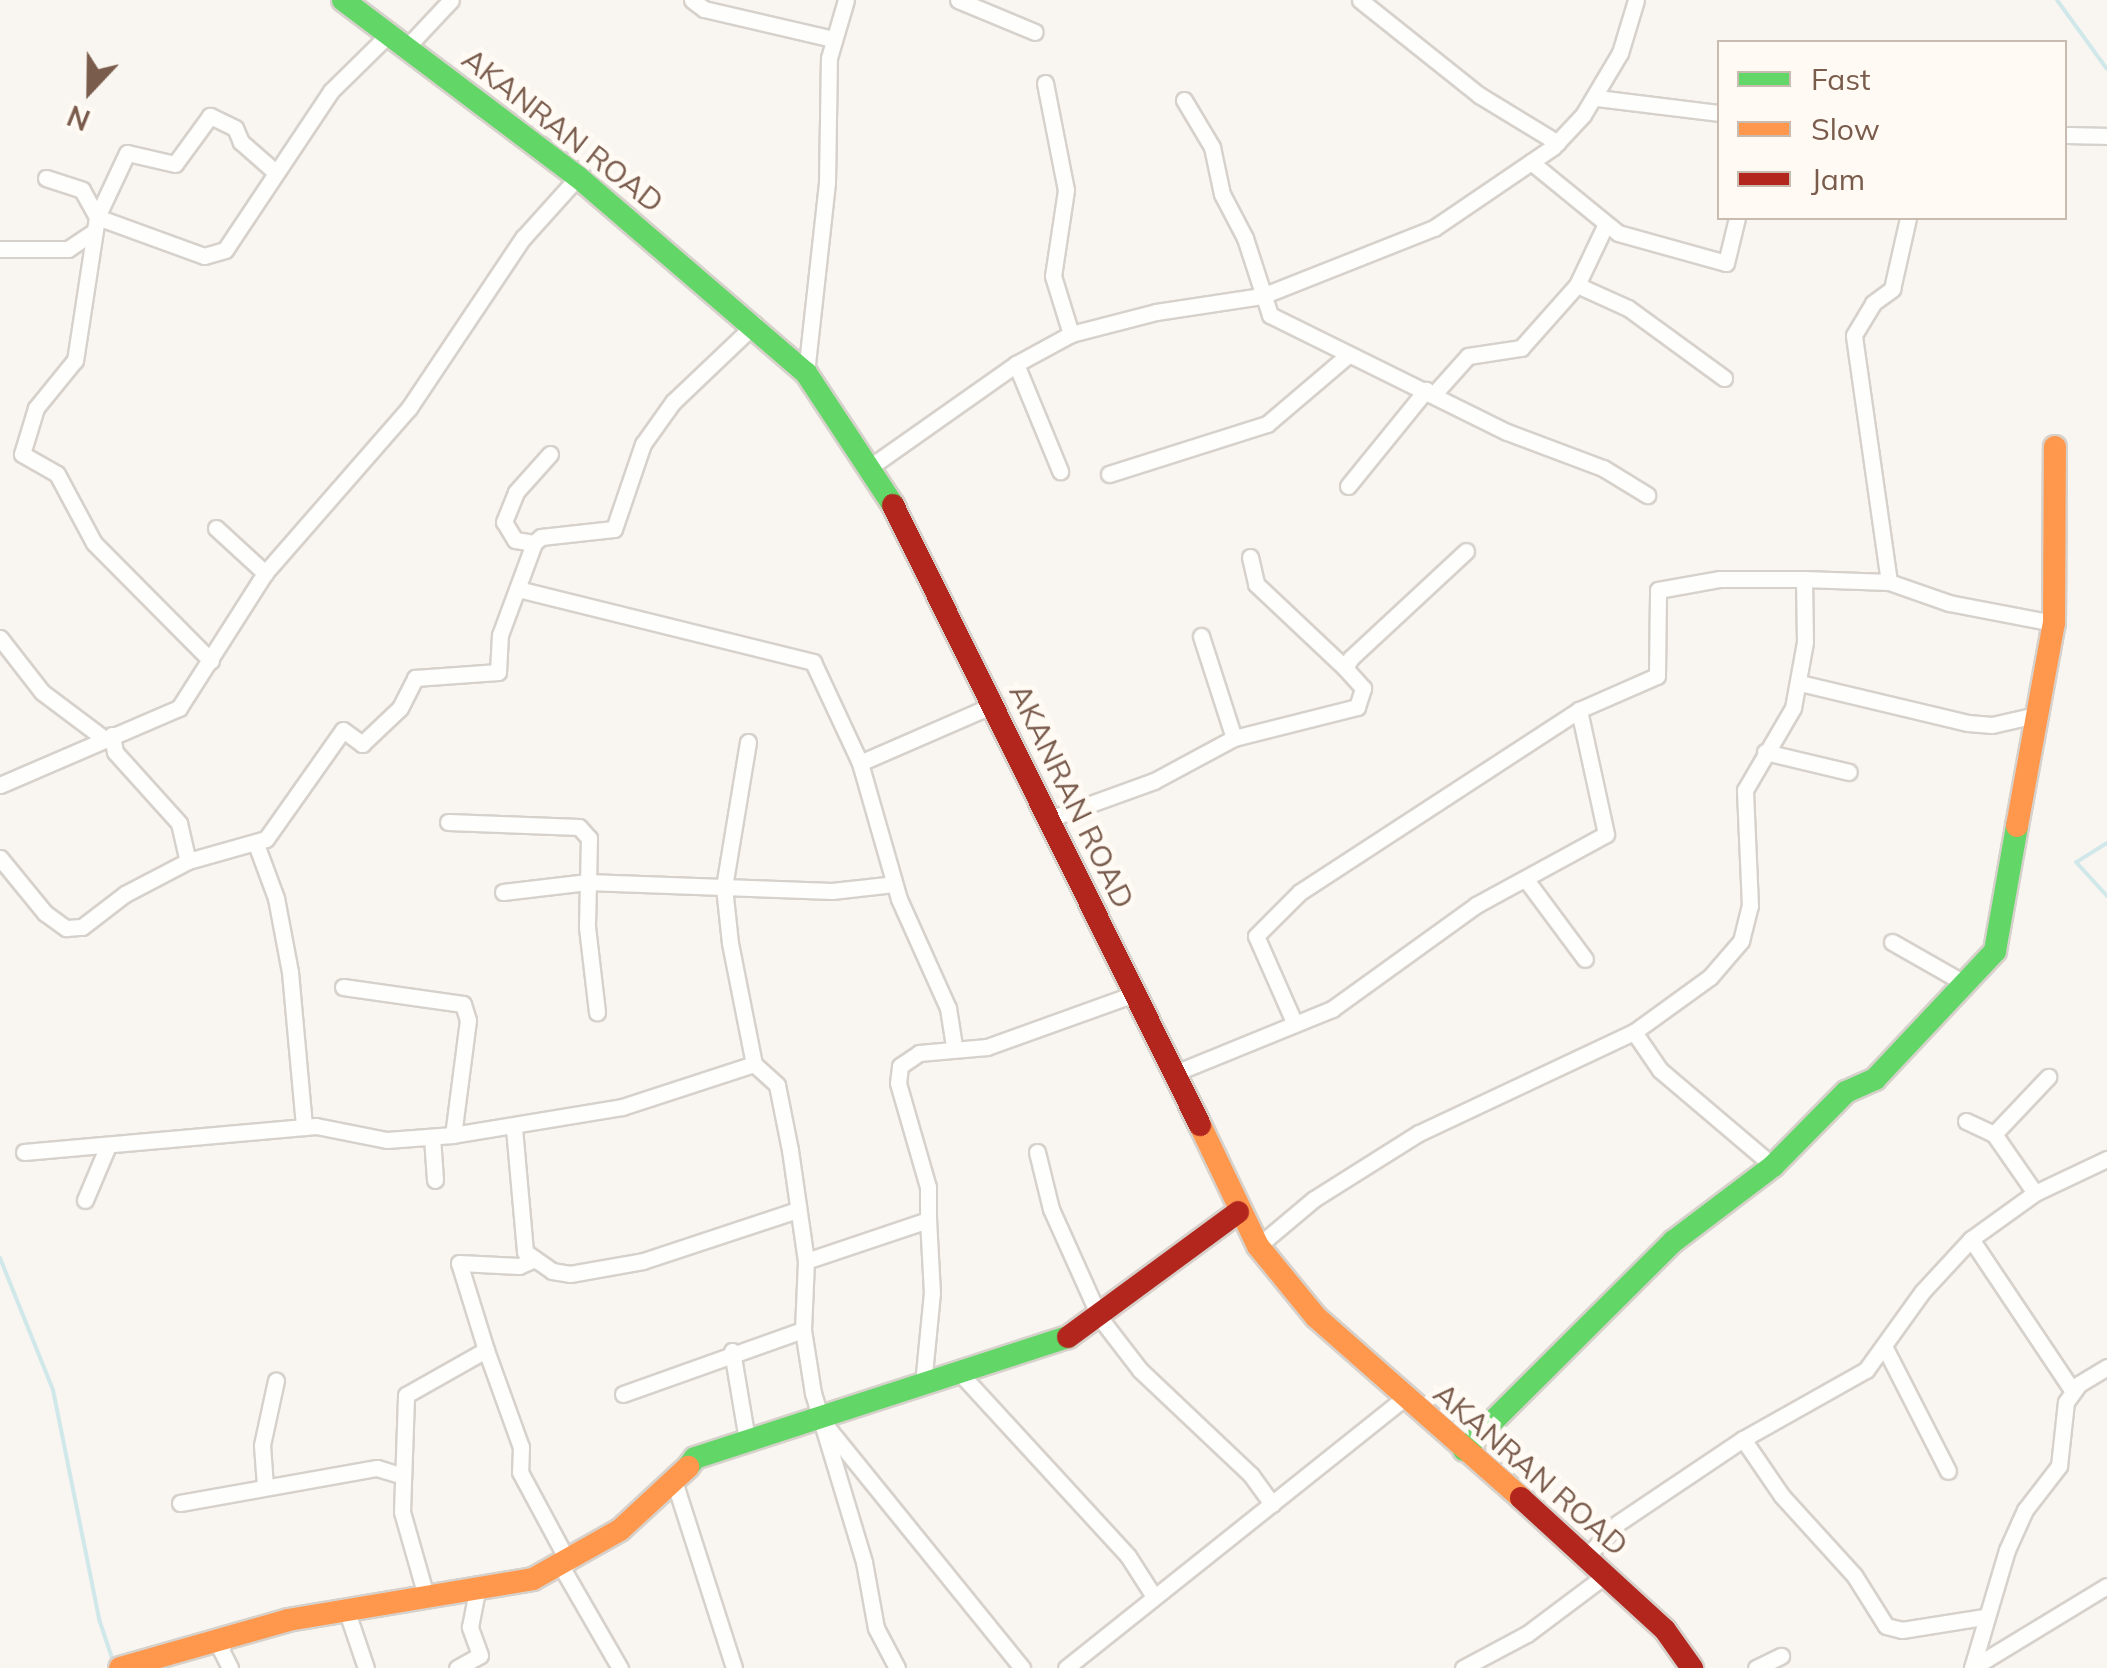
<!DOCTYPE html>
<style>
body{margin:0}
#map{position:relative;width:2107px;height:1668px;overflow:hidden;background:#f9f5f0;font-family:Mulish,sans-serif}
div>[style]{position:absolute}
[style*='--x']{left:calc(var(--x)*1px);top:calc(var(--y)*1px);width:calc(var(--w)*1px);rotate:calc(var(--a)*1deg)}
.stream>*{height:4px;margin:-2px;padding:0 2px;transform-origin:2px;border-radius:2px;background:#d0e8ea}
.roads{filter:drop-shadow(2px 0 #d7d1cb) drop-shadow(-2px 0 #d7d1cb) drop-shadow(0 2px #d7d1cb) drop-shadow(0 -2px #d7d1cb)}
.street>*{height:15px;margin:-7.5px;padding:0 7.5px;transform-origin:7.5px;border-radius:7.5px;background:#fefefd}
.fast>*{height:22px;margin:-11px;padding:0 11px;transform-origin:11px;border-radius:11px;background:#63d668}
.slow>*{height:22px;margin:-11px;padding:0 11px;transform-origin:11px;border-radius:11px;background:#ff974d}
.jam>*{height:22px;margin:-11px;padding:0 11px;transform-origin:11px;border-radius:11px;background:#b3261e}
span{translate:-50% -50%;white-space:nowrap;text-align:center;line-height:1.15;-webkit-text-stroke:10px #fffaf3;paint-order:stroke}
.street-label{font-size:30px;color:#7a5c4d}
.legend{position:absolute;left:1717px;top:40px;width:350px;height:180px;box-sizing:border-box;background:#fffaf3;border:2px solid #cabbb1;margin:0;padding:12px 18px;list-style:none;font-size:30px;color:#7a5c4d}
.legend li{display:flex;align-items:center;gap:20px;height:50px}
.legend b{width:50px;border:2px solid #cabbb1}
.north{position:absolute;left:40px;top:40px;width:100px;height:100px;-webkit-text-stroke:8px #fffaf3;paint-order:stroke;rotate:202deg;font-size:28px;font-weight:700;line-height:40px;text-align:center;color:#7a5c4d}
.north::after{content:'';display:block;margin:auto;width:35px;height:45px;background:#7a5c4d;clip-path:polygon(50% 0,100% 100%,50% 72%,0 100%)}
</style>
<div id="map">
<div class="stream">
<div style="--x:2057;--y:0;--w:85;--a:54.1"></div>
<div style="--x:2107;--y:843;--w:36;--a:148"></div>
<div style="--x:2076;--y:862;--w:46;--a:47.6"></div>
<div style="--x:0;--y:1258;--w:142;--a:68.1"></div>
<div style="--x:53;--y:1390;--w:234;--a:78.6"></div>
<div style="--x:99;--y:1619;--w:47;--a:71.6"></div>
</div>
<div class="roads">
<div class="street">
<div style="--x:692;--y:0;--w:15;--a:37"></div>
<div style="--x:704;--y:9;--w:132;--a:13.1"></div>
<div style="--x:958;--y:0;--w:83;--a:22.6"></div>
<div style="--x:1360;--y:0;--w:152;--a:38.6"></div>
<div style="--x:1479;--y:95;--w:92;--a:31.3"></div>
<div style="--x:407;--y:47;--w:64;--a:-46.9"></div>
<div style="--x:1045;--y:83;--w:109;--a:78.9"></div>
<div style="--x:1066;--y:190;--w:87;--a:98.6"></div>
<div style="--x:1053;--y:276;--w:61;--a:72.8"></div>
<div style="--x:1597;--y:98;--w:124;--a:7"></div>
<div style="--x:1184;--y:100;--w:55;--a:59.2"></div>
<div style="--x:1212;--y:147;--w:48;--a:78"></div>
<div style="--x:1222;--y:194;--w:50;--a:62.4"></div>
<div style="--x:1245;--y:238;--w:81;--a:72"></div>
<div style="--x:1270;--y:315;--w:264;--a:26.3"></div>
<div style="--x:1507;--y:432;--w:103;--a:20.6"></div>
<div style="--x:1603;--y:468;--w:52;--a:31.5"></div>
<div style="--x:2064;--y:135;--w:43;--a:1.3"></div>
<div style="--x:1531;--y:162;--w:112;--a:39.2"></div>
<div style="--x:1618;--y:233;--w:112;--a:15.5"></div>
<div style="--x:1726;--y:263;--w:46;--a:-76.3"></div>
<div style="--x:273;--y:170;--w:43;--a:-138.8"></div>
<div style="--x:241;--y:142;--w:15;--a:-113"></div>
<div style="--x:235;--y:128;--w:28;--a:-154"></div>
<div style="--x:210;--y:116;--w:59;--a:126.1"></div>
<div style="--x:175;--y:164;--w:49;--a:-167.1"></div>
<div style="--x:127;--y:153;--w:71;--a:115.1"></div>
<div style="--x:97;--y:217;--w:114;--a:20"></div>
<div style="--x:204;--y:256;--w:22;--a:-16"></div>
<div style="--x:225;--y:250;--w:191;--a:-56.3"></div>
<div style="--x:331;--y:91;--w:81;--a:-44.5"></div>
<div style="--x:46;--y:178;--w:38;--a:18"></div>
<div style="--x:82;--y:190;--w:31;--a:61"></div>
<div style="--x:97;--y:217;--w:145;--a:98.7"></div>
<div style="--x:75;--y:360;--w:62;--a:129.1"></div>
<div style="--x:36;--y:408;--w:48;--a:106.9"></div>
<div style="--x:22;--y:454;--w:40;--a:29.7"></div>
<div style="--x:57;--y:474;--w:78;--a:61.8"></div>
<div style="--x:94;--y:543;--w:166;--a:45.2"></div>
<div style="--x:1605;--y:226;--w:65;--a:115.4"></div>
<div style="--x:1577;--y:285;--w:56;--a:24.3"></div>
<div style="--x:1628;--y:308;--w:119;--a:36.1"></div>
<div style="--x:0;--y:249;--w:68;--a:0"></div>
<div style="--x:68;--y:249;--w:32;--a:-34"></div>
<div style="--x:1016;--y:364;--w:116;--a:67.6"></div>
<div style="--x:806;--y:373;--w:191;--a:-83.7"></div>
<div style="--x:827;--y:183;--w:125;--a:-89.1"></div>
<div style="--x:829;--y:58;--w:60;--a:-73.7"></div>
<div style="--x:1434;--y:394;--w:51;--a:-48.2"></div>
<div style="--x:1468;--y:356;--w:54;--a:-8.6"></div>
<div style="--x:1521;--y:348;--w:84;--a:-48.4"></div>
<div style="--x:870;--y:467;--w:179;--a:-35.2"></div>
<div style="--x:1016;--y:364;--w:63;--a:-28.6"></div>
<div style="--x:1071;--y:334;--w:88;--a:-14.5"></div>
<div style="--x:1156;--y:312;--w:107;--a:-8.6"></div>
<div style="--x:1262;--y:296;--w:185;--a:-21.6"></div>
<div style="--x:1434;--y:228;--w:144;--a:-34.2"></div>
<div style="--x:1553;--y:147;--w:44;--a:-46.8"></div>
<div style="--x:1583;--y:115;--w:72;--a:-59.2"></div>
<div style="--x:1620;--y:53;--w:55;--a:-73.2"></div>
<div style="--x:1109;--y:474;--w:166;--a:-17.6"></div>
<div style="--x:1267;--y:424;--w:105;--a:-40.4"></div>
<div style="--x:1348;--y:486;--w:124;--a:-50.9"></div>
<div style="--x:216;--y:528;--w:67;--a:42.6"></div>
<div style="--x:534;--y:543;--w:19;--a:-171"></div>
<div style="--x:515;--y:540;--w:21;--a:-121"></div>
<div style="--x:504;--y:522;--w:32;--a:-68"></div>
<div style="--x:516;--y:492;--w:51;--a:-48.2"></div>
<div style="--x:1250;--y:557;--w:28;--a:77"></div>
<div style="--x:1256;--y:584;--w:122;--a:43.3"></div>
<div style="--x:1889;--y:582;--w:249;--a:-98.1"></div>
<div style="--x:1854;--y:335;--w:37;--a:-59"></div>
<div style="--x:1873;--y:303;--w:24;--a:-36"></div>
<div style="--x:1892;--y:289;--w:73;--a:-77.3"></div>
<div style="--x:518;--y:589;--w:304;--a:13.9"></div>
<div style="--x:813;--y:662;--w:111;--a:65"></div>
<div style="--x:860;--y:763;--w:141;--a:74"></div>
<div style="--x:899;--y:899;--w:120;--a:65.8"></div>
<div style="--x:948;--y:1008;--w:39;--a:81"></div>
<div style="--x:1201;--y:636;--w:107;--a:72.1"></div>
<div style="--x:0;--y:638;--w:68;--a:52.1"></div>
<div style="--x:42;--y:692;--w:75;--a:36.9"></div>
<div style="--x:1800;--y:683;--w:173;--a:13.4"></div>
<div style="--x:1968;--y:723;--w:24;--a:5"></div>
<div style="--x:1992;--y:725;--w:45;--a:-12.8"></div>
<div style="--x:112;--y:735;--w:17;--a:80"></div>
<div style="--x:115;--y:752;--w:96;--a:48"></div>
<div style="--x:179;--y:823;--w:39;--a:77"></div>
<div style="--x:748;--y:742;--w:147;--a:99.4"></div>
<div style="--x:724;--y:887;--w:56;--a:83.9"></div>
<div style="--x:730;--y:943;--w:123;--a:78.8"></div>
<div style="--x:754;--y:1064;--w:31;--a:42"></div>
<div style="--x:777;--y:1085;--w:66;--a:78.7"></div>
<div style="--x:790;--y:1150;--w:112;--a:81.8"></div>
<div style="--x:806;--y:1261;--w:69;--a:92.5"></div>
<div style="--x:803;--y:1330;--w:64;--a:81"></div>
<div style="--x:813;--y:1393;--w:177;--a:73.2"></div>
<div style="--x:864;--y:1562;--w:67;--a:79.7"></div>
<div style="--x:876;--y:1628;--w:45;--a:62.3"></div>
<div style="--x:1765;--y:752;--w:86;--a:13.4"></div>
<div style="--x:860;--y:763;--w:148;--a:-23.5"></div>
<div style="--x:0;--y:785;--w:195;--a:-23.3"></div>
<div style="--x:179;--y:708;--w:160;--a:-57.5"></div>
<div style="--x:265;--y:573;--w:219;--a:-48.9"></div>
<div style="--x:409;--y:408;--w:205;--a:-56.2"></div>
<div style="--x:523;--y:238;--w:82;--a:-48"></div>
<div style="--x:1049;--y:819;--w:112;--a:-19.9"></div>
<div style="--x:1154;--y:781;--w:91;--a:-28.3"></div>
<div style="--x:1234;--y:738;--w:127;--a:-14.1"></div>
<div style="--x:1357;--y:707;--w:20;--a:-72"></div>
<div style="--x:1363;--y:688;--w:27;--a:-132"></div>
<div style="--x:1345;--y:668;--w:12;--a:-59"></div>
<div style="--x:1351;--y:658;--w:157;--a:-42.9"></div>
<div style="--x:448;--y:822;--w:131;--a:2.2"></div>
<div style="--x:579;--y:827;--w:15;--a:48"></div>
<div style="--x:589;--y:838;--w:89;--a:91.3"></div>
<div style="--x:587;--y:927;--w:86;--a:83.3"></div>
<div style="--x:256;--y:844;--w:58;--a:69.7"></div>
<div style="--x:276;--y:898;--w:75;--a:79.3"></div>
<div style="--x:290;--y:972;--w:156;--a:84.8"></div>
<div style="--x:0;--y:858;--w:71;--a:50.7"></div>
<div style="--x:45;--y:913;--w:26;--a:36"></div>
<div style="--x:66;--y:928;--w:16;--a:-4"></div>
<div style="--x:82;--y:927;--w:54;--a:-37.5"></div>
<div style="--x:125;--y:894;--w:71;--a:-27.6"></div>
<div style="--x:188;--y:861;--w:81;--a:-15.8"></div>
<div style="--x:266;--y:839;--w:133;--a:-54.8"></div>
<div style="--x:343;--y:730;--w:24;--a:36"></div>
<div style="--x:362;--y:744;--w:52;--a:-43.5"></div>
<div style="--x:400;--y:708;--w:34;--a:-63"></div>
<div style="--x:415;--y:678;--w:83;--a:-4.1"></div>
<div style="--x:498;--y:672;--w:37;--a:-87"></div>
<div style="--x:500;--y:635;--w:98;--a:-69.7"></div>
<div style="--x:534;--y:543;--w:9;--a:-41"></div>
<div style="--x:541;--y:537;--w:73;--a:-6.3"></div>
<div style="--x:614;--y:529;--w:90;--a:-71.2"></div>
<div style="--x:643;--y:444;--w:52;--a:-54.5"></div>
<div style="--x:673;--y:402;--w:113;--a:-43.6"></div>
<div style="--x:1527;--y:881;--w:97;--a:53.4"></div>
<div style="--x:503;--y:892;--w:85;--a:-6.8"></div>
<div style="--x:587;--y:882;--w:245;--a:2.1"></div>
<div style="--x:832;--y:891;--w:62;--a:-6.4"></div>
<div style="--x:1892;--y:942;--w:85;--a:29.6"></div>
<div style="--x:343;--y:987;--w:121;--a:8.1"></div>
<div style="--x:463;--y:1004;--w:17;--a:73"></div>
<div style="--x:468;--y:1020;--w:116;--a:97.4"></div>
<div style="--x:1294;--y:1022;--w:94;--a:-113.8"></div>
<div style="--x:1256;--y:936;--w:62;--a:-45"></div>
<div style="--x:1300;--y:892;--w:333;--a:-33.1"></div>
<div style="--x:1579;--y:710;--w:85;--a:-23.6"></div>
<div style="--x:1657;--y:676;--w:86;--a:-89.3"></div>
<div style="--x:1658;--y:590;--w:63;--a:-10.1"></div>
<div style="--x:1720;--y:579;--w:84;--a:0"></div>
<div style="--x:1634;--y:1032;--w:46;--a:55.6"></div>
<div style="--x:1660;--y:1070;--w:148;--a:40.3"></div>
<div style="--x:1175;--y:1073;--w:170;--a:-22.2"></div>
<div style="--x:1332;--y:1009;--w:178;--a:-35.8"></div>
<div style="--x:1476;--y:905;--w:148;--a:-28.6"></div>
<div style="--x:1606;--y:834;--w:127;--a:-102.3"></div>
<div style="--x:1966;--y:1121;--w:31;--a:25"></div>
<div style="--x:514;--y:1128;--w:124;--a:84.9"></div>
<div style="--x:525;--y:1252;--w:33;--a:35"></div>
<div style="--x:552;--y:1271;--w:18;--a:9"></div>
<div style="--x:570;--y:1274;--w:74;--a:-10.1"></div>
<div style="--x:643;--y:1261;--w:162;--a:-18.3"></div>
<div style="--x:432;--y:1137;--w:43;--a:86"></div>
<div style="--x:24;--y:1152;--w:293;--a:-5.1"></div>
<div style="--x:316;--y:1126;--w:72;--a:11.2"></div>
<div style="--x:387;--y:1140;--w:66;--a:-4.3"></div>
<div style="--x:453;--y:1135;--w:171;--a:-9.4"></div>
<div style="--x:622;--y:1107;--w:139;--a:-18"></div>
<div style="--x:1037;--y:1152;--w:59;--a:76.2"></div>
<div style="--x:1051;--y:1209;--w:120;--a:65.8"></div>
<div style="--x:1100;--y:1318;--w:66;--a:52.4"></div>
<div style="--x:1140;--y:1370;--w:153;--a:43.4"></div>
<div style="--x:1251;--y:1475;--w:36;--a:54"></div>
<div style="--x:2035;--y:1193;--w:72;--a:-124.8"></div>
<div style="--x:1994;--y:1134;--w:79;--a:-46.5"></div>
<div style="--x:85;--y:1200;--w:56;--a:-67.1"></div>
<div style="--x:1971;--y:1239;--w:182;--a:56.2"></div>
<div style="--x:1258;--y:1246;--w:73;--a:-40"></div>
<div style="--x:1314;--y:1199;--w:124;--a:-32.2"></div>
<div style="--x:1419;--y:1133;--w:238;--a:-25.2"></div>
<div style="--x:1634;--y:1032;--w:94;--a:-35.9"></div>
<div style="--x:1710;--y:977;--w:48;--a:-49.3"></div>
<div style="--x:1741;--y:941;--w:36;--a:-76"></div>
<div style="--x:1750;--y:906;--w:116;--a:-92.5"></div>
<div style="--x:1745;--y:790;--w:95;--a:-59.7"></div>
<div style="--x:1793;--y:708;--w:67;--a:-79.7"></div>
<div style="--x:1805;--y:642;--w:63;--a:-90.9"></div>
<div style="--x:1804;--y:579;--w:85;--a:2"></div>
<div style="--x:1889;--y:582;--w:64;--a:19.3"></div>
<div style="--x:1949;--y:603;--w:107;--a:10.8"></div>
<div style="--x:806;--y:1261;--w:129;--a:-18.6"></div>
<div style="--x:928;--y:1220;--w:33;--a:-90"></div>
<div style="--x:928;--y:1187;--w:108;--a:-106.1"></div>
<div style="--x:898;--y:1083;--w:17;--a:-83"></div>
<div style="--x:900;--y:1066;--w:23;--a:-34"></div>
<div style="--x:919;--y:1053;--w:68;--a:-5"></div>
<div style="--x:987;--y:1047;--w:156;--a:-19.8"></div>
<div style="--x:1885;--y:1348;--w:138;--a:62.9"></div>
<div style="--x:486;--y:1350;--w:103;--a:70.2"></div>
<div style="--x:521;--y:1447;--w:25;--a:92"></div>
<div style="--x:520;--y:1472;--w:103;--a:61.7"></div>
<div style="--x:732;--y:1351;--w:90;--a:80.4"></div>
<div style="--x:958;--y:1371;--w:251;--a:47.4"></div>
<div style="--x:1128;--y:1556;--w:46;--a:57.3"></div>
<div style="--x:923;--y:1384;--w:91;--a:-84.4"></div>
<div style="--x:932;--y:1293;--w:73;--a:-93.1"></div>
<div style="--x:623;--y:1394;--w:191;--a:-19.6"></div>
<div style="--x:827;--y:1427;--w:310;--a:51"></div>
<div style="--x:1743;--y:1439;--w:69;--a:55.6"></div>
<div style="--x:1782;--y:1496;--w:107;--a:47.7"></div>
<div style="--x:1854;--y:1575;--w:60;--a:57.9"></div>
<div style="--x:1886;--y:1626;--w:16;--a:14"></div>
<div style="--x:1902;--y:1630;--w:82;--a:-9.1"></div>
<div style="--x:675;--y:1484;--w:193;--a:72.2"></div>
<div style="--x:265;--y:1486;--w:41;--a:-94.2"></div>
<div style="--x:262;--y:1445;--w:66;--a:-77.8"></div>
<div style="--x:180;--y:1503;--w:200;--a:-10.1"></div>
<div style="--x:377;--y:1468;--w:27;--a:17"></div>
<div style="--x:1587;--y:1556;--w:45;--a:-46.8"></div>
<div style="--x:1618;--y:1523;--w:151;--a:-33.9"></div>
<div style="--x:1743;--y:1439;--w:141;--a:-29.3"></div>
<div style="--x:1866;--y:1370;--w:96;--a:-54.3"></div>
<div style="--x:1922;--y:1292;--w:72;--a:-47.2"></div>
<div style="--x:1971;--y:1239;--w:79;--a:-35.7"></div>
<div style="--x:2035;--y:1193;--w:80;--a:-25.3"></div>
<div style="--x:561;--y:1566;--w:118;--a:60"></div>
<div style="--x:426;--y:1596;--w:87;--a:-105.9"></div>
<div style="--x:402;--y:1512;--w:117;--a:-88"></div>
<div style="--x:406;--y:1395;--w:92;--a:-29.4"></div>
<div style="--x:486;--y:1350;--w:91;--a:-107.2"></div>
<div style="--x:459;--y:1263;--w:60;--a:2.9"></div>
<div style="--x:519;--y:1266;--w:17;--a:-24"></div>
<div style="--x:347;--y:1612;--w:59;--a:71.3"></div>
<div style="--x:227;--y:1635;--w:16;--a:112"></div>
<div style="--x:221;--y:1650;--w:20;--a:63"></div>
<div style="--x:457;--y:1668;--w:26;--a:-29"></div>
<div style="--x:480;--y:1655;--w:30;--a:-110"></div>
<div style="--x:470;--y:1627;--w:36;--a:-79"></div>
<div style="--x:1066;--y:1668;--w:433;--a:-38.6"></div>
<div style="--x:1463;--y:1668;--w:72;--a:-28"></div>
<div style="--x:1527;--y:1634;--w:100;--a:-36.9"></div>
<div style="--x:1756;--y:1668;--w:28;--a:-26"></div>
<div style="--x:1972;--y:1668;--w:123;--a:-73.5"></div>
<div style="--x:2007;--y:1550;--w:44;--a:-65.8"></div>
<div style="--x:2025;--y:1510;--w:56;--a:-52.3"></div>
<div style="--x:2059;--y:1466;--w:64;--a:-83.8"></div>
<div style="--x:2066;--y:1402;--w:22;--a:-54"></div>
<div style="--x:2079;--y:1384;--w:33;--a:-31"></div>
<div style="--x:1972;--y:1668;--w:158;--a:-31.3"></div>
</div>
<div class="fast">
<div style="--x:343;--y:0;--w:294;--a:37"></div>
<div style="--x:578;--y:177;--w:301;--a:40.7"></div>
<div style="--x:806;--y:373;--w:158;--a:56.6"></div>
<div style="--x:1464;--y:1450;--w:296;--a:-44.9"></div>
<div style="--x:1674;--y:1241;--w:124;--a:-37.1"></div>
<div style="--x:1773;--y:1166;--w:104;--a:-45.4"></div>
<div style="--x:1846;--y:1092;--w:32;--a:-24"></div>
<div style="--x:1875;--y:1079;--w:175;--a:-46.8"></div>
<div style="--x:1995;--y:951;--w:127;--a:-80"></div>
<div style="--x:688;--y:1467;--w:11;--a:-52"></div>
<div style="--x:695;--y:1458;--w:392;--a:-18"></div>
</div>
<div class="slow">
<div style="--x:2017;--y:826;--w:206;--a:-79.7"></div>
<div style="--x:2054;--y:623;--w:176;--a:-89.7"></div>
<div style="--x:1200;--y:1125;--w:134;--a:64.4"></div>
<div style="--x:1258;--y:1246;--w:92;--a:50.8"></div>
<div style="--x:1316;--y:1317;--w:273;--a:41.4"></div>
<div style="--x:120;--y:1668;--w:175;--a:-15.9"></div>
<div style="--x:288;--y:1620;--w:248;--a:-9.5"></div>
<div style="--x:533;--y:1579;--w:100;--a:-29.4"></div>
<div style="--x:620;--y:1530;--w:93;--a:-42.8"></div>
</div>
<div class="jam">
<div style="--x:893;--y:505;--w:692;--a:63.66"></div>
<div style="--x:1068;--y:1337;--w:211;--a:-36.3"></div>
<div style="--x:1521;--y:1498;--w:195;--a:42.5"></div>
<div style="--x:1665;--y:1630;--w:47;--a:54.6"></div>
</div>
</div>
<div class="street-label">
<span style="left:563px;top:130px;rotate:38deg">AKANRAN ROAD</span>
<span style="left:1072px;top:796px;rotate:64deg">AKANRAN ROAD</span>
<span style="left:1531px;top:1469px;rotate:41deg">AKANRAN ROAD</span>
</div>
<ul class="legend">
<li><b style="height:12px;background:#63d668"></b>Fast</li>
<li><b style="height:12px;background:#ff974d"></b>Slow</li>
<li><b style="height:12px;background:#b3261e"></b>Jam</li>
</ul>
<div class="north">N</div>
</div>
